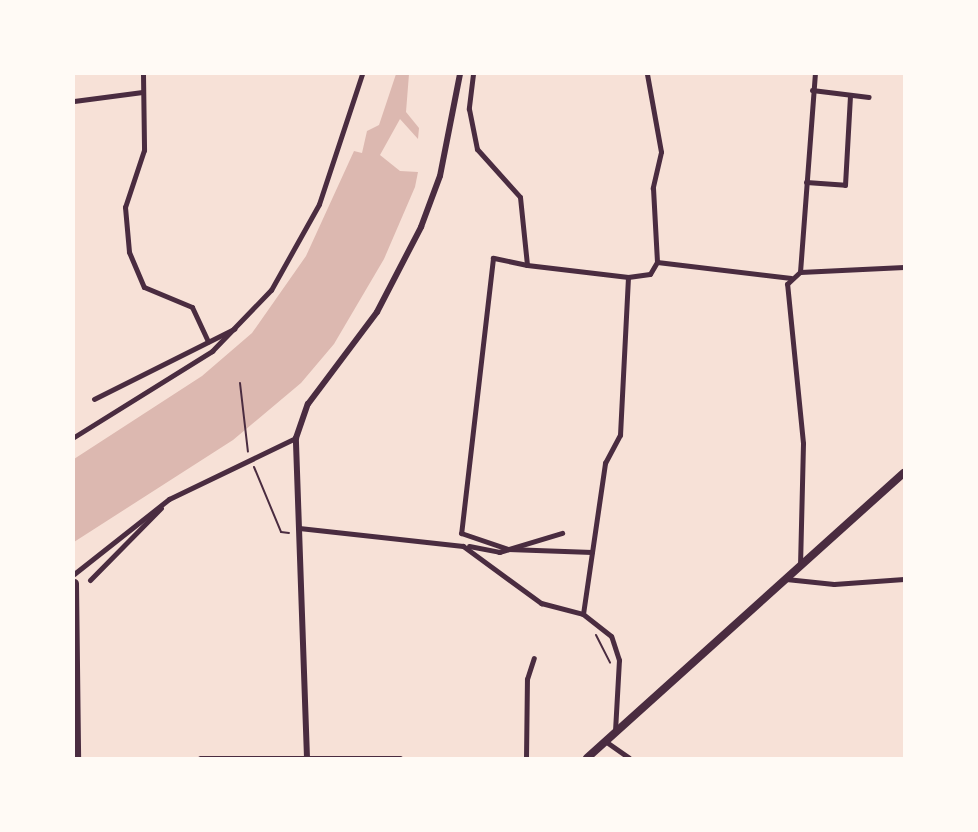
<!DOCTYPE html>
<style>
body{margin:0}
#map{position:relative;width:978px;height:832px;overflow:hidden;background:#f7e1d7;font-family:"Work Sans",sans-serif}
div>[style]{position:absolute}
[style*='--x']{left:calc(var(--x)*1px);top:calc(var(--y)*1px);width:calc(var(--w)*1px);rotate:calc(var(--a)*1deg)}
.water>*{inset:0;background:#dcb8b0}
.path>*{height:2px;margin:-1px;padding:0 1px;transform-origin:1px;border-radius:1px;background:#4a2c40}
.minor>*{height:5px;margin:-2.5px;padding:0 2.5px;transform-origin:2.5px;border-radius:2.5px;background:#4a2c40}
.tertiary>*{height:6px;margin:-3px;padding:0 3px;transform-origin:3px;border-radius:3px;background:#4a2c40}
.primary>*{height:8px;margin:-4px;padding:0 4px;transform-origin:4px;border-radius:4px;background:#4a2c40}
.trunk>*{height:9px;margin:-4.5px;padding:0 4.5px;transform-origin:4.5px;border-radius:4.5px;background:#4a2c40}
span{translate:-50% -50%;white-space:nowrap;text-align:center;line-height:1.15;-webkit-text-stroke:6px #fffaf5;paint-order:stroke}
.frame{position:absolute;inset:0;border:75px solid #fffaf5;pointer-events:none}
</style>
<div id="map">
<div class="water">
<div style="clip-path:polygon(396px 74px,409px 74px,406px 112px,419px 128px,418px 139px,400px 119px,380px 155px,400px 171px,418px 172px,415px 187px,384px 259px,334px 344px,301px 383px,233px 440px,74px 542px,74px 459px,202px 376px,252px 333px,306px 256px,354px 151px,362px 153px,367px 131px,379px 125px)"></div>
</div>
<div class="path">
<div style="--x:240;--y:383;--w:69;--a:83.4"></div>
<div style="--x:254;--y:467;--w:70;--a:67.4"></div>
<div style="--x:281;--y:532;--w:8;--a:7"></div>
<div style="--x:596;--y:635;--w:31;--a:63"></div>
</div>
<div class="minor">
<div style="--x:143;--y:74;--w:76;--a:89.2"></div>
<div style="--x:144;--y:150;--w:60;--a:108.4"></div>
<div style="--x:125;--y:207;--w:45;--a:84.9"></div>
<div style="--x:129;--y:252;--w:38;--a:67"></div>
<div style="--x:144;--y:287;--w:52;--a:22.6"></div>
<div style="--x:192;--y:307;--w:38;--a:65"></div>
<div style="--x:473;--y:74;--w:35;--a:97"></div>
<div style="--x:469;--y:109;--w:41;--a:78.7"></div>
<div style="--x:477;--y:149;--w:64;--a:48.1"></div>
<div style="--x:520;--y:197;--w:68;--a:84.1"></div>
<div style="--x:527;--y:265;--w:102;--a:6.8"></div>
<div style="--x:628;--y:277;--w:22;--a:-8"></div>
<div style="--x:650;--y:274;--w:14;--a:-60"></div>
<div style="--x:647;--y:74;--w:79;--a:79.8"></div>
<div style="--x:661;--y:152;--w:37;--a:103"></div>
<div style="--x:653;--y:188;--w:74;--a:86.9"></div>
<div style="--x:657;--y:262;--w:135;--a:6.8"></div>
<div style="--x:812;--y:90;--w:57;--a:7"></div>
<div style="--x:74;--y:101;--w:69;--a:-7.5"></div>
<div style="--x:806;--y:182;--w:39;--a:4"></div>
<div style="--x:845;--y:185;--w:90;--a:-86.8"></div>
<div style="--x:527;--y:265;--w:35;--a:-168"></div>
<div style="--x:493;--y:258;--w:277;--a:96.6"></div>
<div style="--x:461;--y:533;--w:50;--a:18.8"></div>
<div style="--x:508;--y:549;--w:84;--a:2"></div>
<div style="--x:800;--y:272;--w:199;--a:-85.7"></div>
<div style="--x:94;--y:399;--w:157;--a:-26.6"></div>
<div style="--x:74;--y:437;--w:163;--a:-31.9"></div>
<div style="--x:212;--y:351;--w:85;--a:-46"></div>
<div style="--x:271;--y:290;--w:98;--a:-60.8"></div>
<div style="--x:319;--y:204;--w:137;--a:-71.7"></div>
<div style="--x:299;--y:528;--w:165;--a:6.3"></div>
<div style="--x:463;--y:546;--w:97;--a:36.2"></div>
<div style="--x:541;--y:603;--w:43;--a:14.7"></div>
<div style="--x:469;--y:546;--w:31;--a:11"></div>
<div style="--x:499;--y:552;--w:66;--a:-16.8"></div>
<div style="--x:800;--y:566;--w:123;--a:-88.6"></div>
<div style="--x:803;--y:443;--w:160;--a:-95.7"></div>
<div style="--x:787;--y:284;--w:18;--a:-43"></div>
<div style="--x:800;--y:272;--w:104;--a:-2.8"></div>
<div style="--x:74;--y:574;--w:121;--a:-38.3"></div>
<div style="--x:169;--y:499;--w:141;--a:-25.7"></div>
<div style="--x:786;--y:579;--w:48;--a:5.9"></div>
<div style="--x:834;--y:584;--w:70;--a:-4.1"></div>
<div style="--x:90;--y:580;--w:101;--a:-45.4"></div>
<div style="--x:615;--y:731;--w:71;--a:-86.8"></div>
<div style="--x:619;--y:660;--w:25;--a:-108"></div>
<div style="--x:611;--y:636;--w:36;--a:-142"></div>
<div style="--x:583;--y:614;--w:153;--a:-81.7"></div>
<div style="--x:605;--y:463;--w:32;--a:-62"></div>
<div style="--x:620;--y:435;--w:158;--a:-87.1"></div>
<div style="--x:605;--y:741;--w:29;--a:35"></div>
<div style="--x:200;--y:758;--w:200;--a:0"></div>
<div style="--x:526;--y:758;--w:79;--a:-89.3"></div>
<div style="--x:527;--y:679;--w:22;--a:-72"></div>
</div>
<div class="tertiary">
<div style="--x:307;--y:758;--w:320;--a:-92"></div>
<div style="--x:296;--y:438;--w:36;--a:-71"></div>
<div style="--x:308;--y:404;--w:115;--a:-53.1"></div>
<div style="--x:377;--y:312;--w:96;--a:-62.6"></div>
<div style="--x:421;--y:227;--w:54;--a:-69.6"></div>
<div style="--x:440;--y:176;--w:104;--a:-78.9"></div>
</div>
<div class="primary">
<div style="--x:587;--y:758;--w:426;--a:-42"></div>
</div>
<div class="trunk">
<div style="--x:74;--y:583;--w:175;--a:89.3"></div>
</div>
<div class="frame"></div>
</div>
